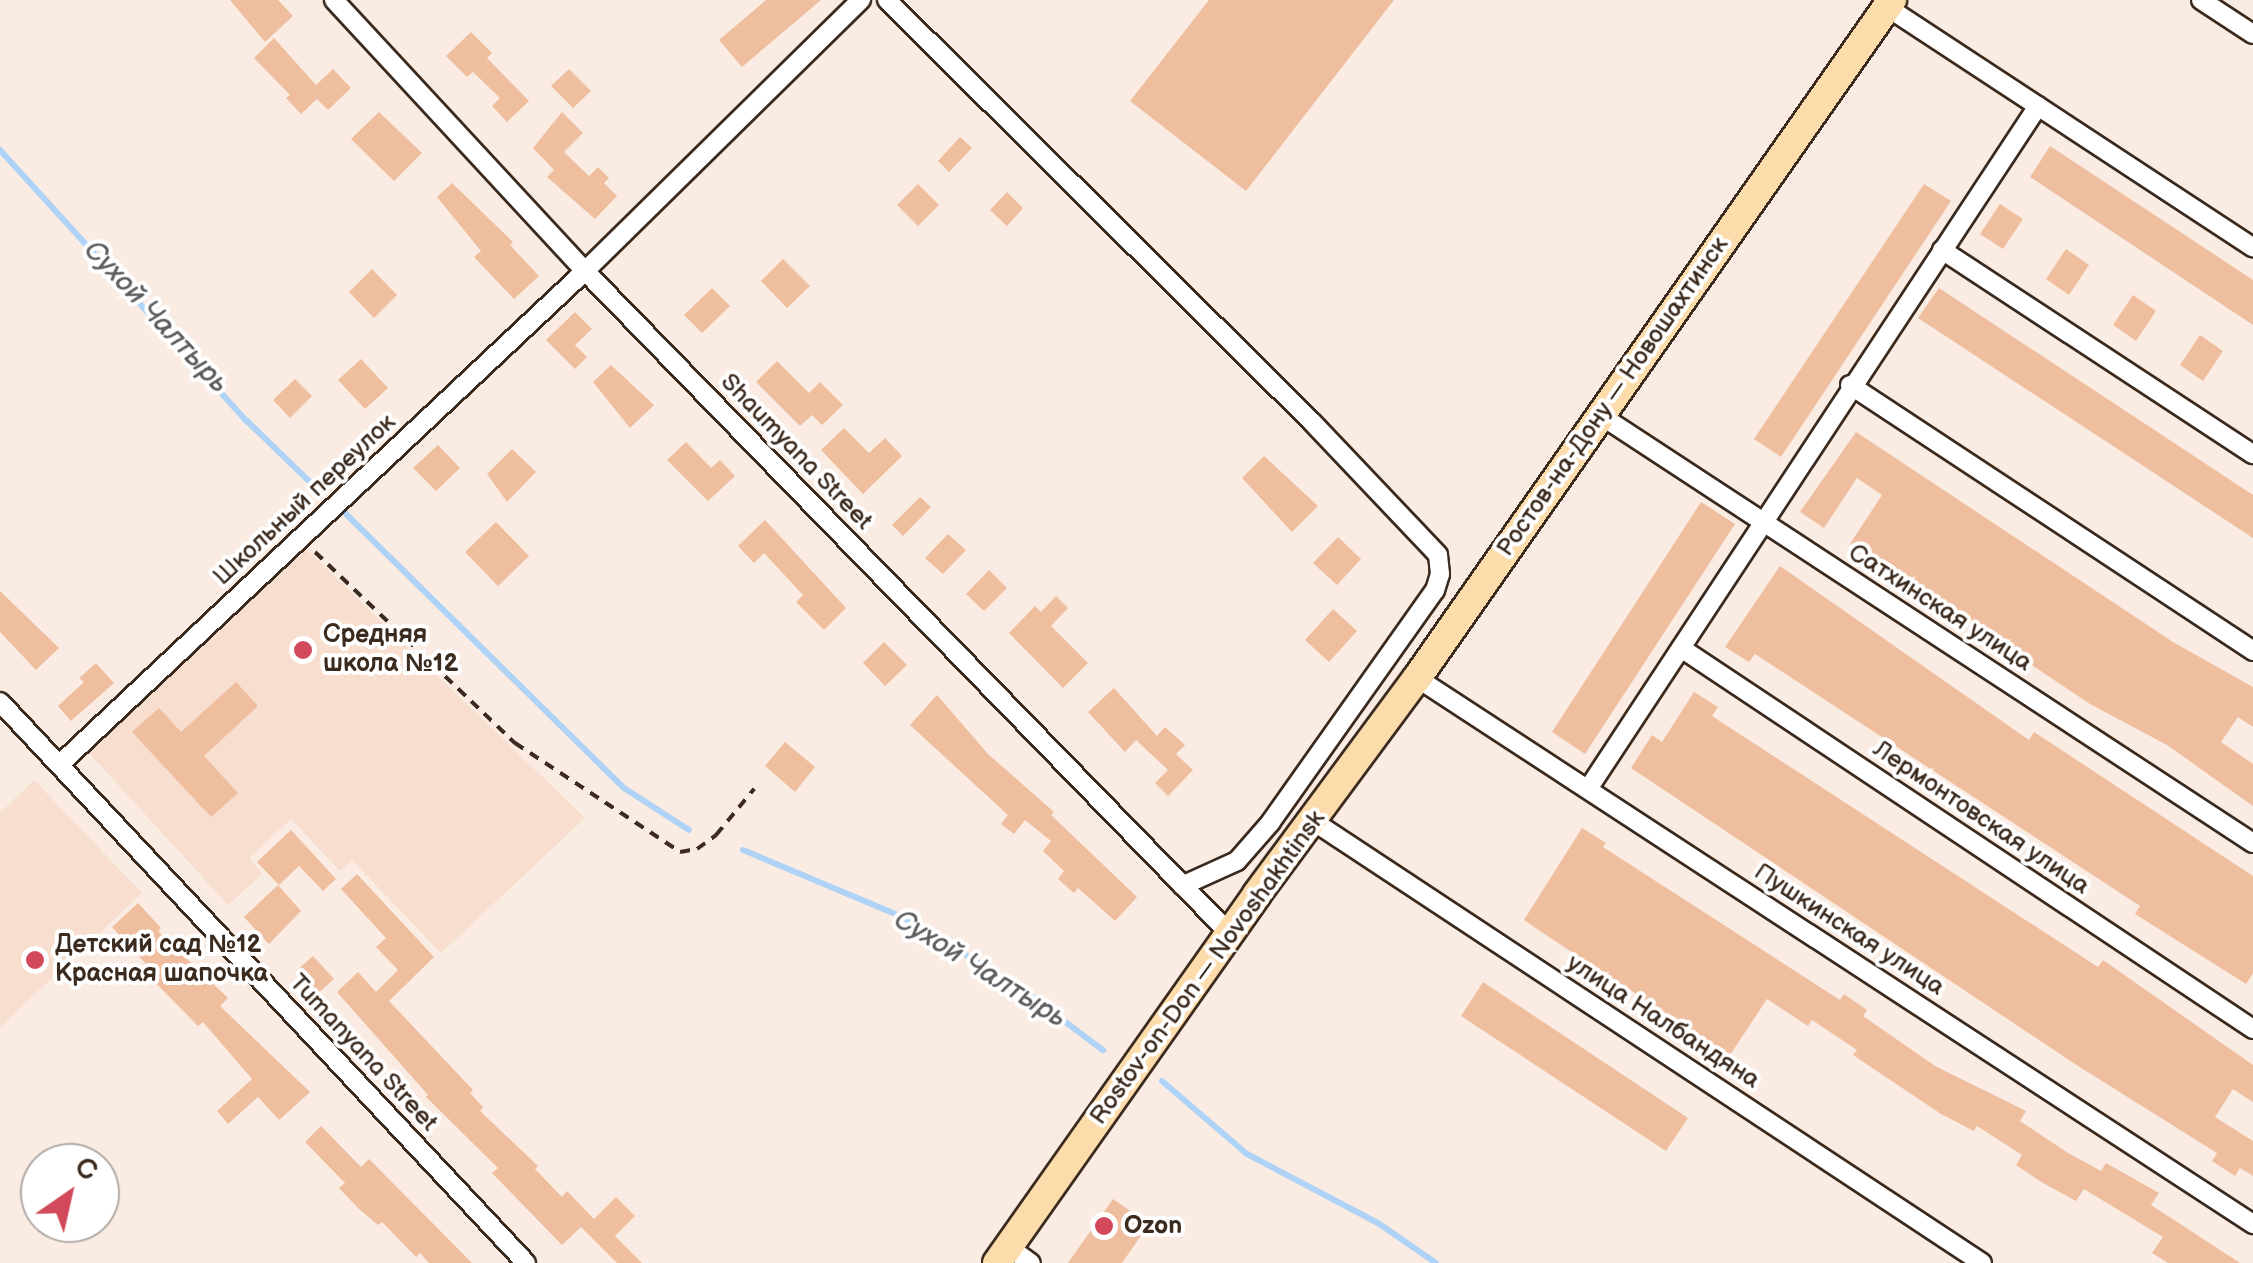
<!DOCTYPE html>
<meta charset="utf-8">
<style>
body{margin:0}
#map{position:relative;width:2253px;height:1263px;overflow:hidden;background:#faece2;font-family:"Balsamiq Sans",sans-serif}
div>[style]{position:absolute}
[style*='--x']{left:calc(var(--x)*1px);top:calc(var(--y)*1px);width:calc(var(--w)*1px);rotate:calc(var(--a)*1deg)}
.built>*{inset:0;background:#f7dece}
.stream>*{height:6px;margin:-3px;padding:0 3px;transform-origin:3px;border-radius:3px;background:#aed3f7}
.building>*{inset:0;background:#efbe9f}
.path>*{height:4px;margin-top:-2px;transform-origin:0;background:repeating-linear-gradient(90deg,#3b2a1e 0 10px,transparent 0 18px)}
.roads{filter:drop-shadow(2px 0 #3b2a1e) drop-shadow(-2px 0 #3b2a1e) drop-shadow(0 2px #3b2a1e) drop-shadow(0 -2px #3b2a1e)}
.minor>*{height:18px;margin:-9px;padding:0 9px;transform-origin:9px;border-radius:9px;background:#fff}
.primary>*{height:28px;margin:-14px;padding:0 14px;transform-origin:14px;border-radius:14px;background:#fddcac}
.dots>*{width:28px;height:28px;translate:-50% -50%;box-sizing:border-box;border:5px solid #fff;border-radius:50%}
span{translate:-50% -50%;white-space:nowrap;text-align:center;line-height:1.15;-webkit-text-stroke:8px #fff;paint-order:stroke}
.street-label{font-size:25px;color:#3b2a1e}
.poi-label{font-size:25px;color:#3b2a1e;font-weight:700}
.left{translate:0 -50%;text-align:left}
.water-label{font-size:28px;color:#5e5d5f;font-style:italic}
.north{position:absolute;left:20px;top:1143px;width:100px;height:100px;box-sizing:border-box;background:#fff;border:2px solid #b1aaa5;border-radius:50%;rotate:34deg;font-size:28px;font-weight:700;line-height:40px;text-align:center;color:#3b2a1e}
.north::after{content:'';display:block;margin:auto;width:35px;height:45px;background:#d1495b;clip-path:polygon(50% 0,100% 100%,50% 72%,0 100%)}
</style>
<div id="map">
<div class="built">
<div style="clip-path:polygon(304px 547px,585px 818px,441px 953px,352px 860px,340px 871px,291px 819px,249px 858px,262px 874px,228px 905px,89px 753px)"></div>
<div style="clip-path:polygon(34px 780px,142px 893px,0 1027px,0 813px)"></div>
</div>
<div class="stream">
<div style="--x:0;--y:150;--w:367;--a:47.7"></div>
<div style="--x:247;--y:421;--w:91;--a:44.1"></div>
<div style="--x:345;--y:513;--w:392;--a:44.6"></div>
<div style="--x:624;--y:788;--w:77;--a:32.9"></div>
<div style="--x:743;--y:850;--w:173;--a:22.8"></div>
<div style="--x:902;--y:917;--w:133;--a:30.8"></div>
<div style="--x:1016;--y:985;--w:109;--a:36.8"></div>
<div style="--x:1162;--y:1081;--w:112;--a:40.7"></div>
<div style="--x:1247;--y:1154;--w:148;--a:27.8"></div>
<div style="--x:1378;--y:1223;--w:70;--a:34.6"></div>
</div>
<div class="building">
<div style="clip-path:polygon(230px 0,278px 0,293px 16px,265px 42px)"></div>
<div style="clip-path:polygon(766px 0,821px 0,742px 67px,719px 40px)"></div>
<div style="clip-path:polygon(1209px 0,1394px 0,1246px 191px,1130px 101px)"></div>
<div style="clip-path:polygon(471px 32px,492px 53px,487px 58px,529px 101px,507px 122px,492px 106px,500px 98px,473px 72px,467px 77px,446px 56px)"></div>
<div style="clip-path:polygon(274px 38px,316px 85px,333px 69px,351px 88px,328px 110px,317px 99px,301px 114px,286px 98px,290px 95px,254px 58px)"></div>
<div style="clip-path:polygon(569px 69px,591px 91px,573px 108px,551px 86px)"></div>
<div style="clip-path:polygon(379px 112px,422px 153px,394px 181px,351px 139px)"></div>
<div style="clip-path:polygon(562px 112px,583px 133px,564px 152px,589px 176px,598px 167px,609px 178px,604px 183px,617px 196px,595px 219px,547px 177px,554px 170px,533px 148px)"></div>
<div style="clip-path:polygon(960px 137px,972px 148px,949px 172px,938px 161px)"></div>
<div style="clip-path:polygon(2050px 146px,2253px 280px,2253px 325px,2030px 177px)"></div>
<div style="clip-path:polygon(452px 183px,513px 242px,510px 245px,539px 276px,514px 299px,474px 257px,481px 251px,437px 197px)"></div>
<div style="clip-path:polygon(918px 184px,939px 205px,918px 226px,897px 205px)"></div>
<div style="clip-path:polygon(1924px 184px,1951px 201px,1781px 457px,1754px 439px)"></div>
<div style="clip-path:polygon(1007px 192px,1023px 208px,1007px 226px,990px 210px)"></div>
<div style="clip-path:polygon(2000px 204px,2023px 219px,2003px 249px,1980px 234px)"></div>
<div style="clip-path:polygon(2066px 249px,2089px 265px,2069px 295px,2046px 279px)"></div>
<div style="clip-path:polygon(783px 259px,810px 286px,787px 308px,761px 281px)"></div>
<div style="clip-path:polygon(372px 269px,397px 295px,374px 318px,349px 292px)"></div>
<div style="clip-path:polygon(712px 288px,730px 306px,702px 333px,684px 315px)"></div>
<div style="clip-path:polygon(1939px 288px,2253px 495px,2253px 538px,1918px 318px)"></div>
<div style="clip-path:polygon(2133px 295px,2156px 311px,2136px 341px,2113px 325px)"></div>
<div style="clip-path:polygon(575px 312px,592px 329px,575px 345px,587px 357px,575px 369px,546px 340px)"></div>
<div style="clip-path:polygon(2200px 335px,2223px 351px,2203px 381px,2180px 365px)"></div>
<div style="clip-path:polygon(361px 359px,388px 388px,365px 409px,338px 380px)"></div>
<div style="clip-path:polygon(777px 361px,809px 393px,820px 382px,843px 405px,822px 425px,812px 415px,800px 426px,756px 382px)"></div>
<div style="clip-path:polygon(611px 365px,654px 405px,630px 428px,593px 382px)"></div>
<div style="clip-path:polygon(295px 379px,312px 396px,290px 418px,273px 400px)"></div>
<div style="clip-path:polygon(844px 428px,869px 453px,885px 438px,902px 456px,863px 494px,821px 450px)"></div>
<div style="clip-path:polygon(1856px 432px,2173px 642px,2253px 687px,2253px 727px,2238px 717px,2221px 742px,2253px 764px,2253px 806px,2167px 745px,2090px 704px,1850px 544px,1882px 495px,1857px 478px,1824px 528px,1800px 512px)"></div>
<div style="clip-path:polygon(686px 442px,711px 468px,720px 460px,735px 476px,708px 501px,667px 460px)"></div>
<div style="clip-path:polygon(438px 445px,460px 468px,436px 491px,413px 468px)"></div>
<div style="clip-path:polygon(512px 449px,536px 472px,507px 502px,487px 474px)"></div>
<div style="clip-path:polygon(1264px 456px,1318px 506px,1292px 532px,1242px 478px)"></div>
<div style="clip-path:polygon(920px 497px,931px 507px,903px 536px,892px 525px)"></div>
<div style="clip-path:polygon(1701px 502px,1735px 524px,1585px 754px,1552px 732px)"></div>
<div style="clip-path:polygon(765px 520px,846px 608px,824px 630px,796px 602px,803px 595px,764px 553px,754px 563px,738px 546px)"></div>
<div style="clip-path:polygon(496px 522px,529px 556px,498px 586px,465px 552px)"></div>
<div style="clip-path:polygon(948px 534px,966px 550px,943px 574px,925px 558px)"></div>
<div style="clip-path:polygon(1338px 537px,1361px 559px,1337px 585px,1313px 563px)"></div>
<div style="clip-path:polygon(1780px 566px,2029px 740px,2034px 732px,2253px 876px,2253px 973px,2246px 984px,2135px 914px,2140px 906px,1755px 654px,1749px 662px,1725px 647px)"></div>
<div style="clip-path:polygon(989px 570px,1007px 588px,984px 611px,966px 594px)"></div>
<div style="clip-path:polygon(0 591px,59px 648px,36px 670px,0 632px)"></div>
<div style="clip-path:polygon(1056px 596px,1068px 608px,1051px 626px,1088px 663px,1063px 688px,1009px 633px,1035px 606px,1041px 612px)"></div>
<div style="clip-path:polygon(1333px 609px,1357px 631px,1329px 662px,1305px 640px)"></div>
<div style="clip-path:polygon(884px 642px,907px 665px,885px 686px,863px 663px)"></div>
<div style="clip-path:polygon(96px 663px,114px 683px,71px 721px,58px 706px,84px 682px,79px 678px)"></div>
<div style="clip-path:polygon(236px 682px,258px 706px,204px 756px,238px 793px,211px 817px,132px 732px,159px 708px,181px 732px)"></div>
<div style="clip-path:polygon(1114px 688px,1157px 736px,1165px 727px,1185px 745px,1176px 754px,1193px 770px,1168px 796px,1155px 783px,1168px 770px,1136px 740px,1125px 752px,1088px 712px)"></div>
<div style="clip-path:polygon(1694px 692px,1718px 707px,1712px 716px,2098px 967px,2103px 960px,2253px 1065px,2253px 1102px,2233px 1089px,2215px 1117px,2253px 1141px,2253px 1176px,2240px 1168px,2235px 1176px,2212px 1161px,2217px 1153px,2078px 1066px,1631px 768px,1652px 735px,1662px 742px)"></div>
<div style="clip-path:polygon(937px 695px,988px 754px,1054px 812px,1051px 815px,1137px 897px,1115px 921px,1078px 888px,1074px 893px,1058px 879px,1064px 871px,1043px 851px,1051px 841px,1025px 820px,1014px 834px,1001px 824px,1008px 815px,910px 725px)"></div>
<div style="clip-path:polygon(785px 742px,815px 767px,795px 792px,765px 766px)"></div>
<div style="clip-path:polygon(1582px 828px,1606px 843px,1603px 847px,1840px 1000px,1844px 994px,1867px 1010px,1863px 1016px,1935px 1066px,2026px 1111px,2020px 1121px,2068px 1153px,2101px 1171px,2106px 1163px,2159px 1193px,2151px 1205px,2240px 1263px,2168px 1263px,2152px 1253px,2163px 1237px,2084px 1189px,2076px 1201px,2043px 1183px,2016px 1165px,2022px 1155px,1977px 1126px,1974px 1131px,1941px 1114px,1853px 1055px,1857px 1050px,1812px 1020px,1808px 1026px,1767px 999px,1730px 1055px,1552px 939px,1524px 920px)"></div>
<div style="clip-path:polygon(291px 830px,336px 879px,323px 891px,299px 866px,279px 885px,257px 862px)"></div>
<div style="clip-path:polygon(357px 874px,434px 957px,389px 1001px,473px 1090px,470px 1093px,483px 1107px,480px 1111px,538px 1166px,535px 1169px,562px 1197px,567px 1191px,594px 1219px,616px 1197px,635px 1216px,615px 1236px,642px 1263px,617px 1263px,581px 1227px,562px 1245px,492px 1173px,498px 1168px,426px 1097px,428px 1095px,337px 992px,358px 972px,376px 992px,398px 970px,376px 947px,386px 938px,341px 889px)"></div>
<div style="clip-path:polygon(278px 885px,301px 911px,269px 944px,244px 917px)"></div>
<div style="clip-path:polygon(138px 903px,161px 928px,158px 931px,228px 998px,220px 1006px,310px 1092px,279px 1120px,258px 1097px,228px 1124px,217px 1111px,252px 1079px,203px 1022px,198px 1026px,140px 967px,145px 963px,112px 927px)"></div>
<div style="clip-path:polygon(313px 956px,334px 979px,317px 994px,296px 971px)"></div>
<div style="clip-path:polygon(1483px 982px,1688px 1118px,1666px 1151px,1461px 1016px)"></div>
<div style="clip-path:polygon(321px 1126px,361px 1167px,369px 1159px,472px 1263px,429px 1263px,420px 1253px,416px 1257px,382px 1222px,378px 1225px,358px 1208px,339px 1188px,345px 1183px,305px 1142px)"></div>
<div style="clip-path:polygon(1113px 1199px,1149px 1224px,1122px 1263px,1068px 1263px)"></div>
</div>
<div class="path">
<div style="--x:315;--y:552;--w:277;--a:43.7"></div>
<div style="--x:515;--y:743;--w:198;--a:33.4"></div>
<div style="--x:680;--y:852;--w:17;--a:-10"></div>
<div style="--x:697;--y:849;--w:24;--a:-36"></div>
<div style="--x:716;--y:835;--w:60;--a:-50.4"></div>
</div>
<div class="roads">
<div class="minor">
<div style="--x:334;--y:0;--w:369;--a:47.2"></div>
<div style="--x:585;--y:271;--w:924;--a:45.79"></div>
<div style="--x:887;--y:0;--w:599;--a:44.8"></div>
<div style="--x:1312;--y:422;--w:183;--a:46.5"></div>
<div style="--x:1438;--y:555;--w:19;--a:84"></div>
<div style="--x:1440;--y:574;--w:17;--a:107"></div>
<div style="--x:1435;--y:590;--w:284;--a:125.3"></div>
<div style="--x:1271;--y:822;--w:52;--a:131.1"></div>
<div style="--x:1237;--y:861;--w:60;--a:155.6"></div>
<div style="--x:2201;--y:0;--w:62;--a:33.2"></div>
<div style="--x:1887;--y:7;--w:438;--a:33.3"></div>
<div style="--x:1942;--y:250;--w:372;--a:33.3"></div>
<div style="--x:1850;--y:385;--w:483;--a:33.4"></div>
<div style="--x:1600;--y:415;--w:781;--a:33.24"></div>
<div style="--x:1681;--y:648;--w:687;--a:33.67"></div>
<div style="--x:1417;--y:678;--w:999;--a:33.15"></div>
<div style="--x:0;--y:702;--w:769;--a:46.84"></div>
<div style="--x:59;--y:765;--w:722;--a:-43.2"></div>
<div style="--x:585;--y:271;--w:387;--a:-44.5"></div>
<div style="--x:1588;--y:789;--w:818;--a:-56.62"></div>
<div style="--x:1316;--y:823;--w:798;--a:33.45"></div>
<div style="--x:1017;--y:1253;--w:17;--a:36"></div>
</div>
<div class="primary">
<div style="--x:997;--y:1263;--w:451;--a:-54.8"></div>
<div style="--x:1257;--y:894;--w:269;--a:-53.5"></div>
<div style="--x:1417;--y:678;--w:828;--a:-54.99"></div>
</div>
</div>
<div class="dots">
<div style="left:303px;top:650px;background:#d1495b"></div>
<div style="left:35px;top:960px;background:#d1495b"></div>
<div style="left:1104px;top:1226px;background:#d1495b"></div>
</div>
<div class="street-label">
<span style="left:1613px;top:397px;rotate:-55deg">Ростов-на-Дону — Новошахтинск</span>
<span style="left:796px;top:452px;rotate:46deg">Shaumyana Street</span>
<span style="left:305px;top:500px;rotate:-43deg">Школьный переулок</span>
<span style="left:1940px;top:608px;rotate:33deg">Сатхинская улица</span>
<span style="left:1981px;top:818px;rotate:34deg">Лермонтовская улица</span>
<span style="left:1849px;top:930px;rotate:33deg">Пушкинская улица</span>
<span style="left:1208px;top:968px;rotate:-54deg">Rostov-on-Don — Novoshakhtinsk</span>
<span style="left:1663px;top:1022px;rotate:33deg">улица Налбандяна</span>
<span style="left:363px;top:1053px;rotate:47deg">Tumanyana Street</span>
</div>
<div class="poi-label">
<span class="left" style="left:323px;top:650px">Средняя<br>школа №12</span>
<span class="left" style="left:55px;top:960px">Детский сад №12<br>Красная шапочка</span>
<span class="left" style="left:1124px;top:1226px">Ozon</span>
</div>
<div class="water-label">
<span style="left:156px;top:317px;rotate:47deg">Сухой Чалтырь</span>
<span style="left:980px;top:969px;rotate:32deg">Сухой Чалтырь</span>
</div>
<div class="north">С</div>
</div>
